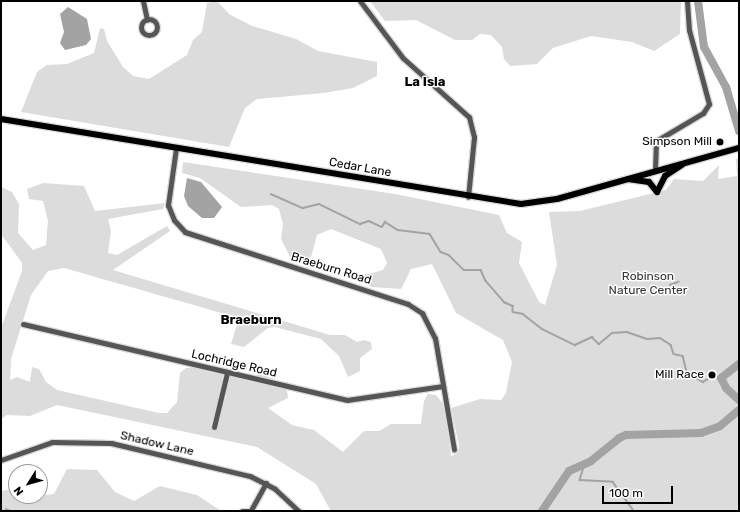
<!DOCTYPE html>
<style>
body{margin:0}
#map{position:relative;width:740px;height:512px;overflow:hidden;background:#fff;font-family:Rubik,sans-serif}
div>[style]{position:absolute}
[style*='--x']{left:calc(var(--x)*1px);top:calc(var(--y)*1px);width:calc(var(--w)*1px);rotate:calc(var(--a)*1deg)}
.green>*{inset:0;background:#dcdcdc}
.water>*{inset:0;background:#a3a3a3}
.stream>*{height:1.5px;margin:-0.75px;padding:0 0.75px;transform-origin:0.75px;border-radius:0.75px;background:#a3a3a3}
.river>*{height:8px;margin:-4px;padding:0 4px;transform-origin:4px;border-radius:4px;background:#a3a3a3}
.roads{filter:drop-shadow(1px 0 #dbdbdb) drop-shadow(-1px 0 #dbdbdb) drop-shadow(0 1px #dbdbdb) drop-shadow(0 -1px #dbdbdb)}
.minor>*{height:5px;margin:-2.5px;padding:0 2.5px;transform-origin:2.5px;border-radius:2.5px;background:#555}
.minor>.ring{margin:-2.5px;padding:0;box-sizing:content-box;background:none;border:5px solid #555;border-radius:50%}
.major>*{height:6px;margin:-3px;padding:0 3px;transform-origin:3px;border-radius:3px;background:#000}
.dots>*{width:11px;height:11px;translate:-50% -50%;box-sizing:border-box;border:2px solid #fff;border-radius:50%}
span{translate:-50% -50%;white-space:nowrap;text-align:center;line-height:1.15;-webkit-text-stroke:3px #fff;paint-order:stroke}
.poi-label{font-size:12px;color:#000}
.right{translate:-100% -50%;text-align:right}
.street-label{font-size:12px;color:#000}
.park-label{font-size:12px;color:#333}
.neighbourhood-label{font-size:13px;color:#000;font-weight:700}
.frame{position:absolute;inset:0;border:2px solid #000;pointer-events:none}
.north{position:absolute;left:8px;top:464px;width:40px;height:40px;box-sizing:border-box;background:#fff;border:1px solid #999;border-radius:50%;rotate:233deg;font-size:11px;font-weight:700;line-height:16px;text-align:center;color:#000}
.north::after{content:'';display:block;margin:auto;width:14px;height:18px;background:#000;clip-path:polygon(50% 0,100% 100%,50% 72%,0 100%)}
.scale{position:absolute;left:602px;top:486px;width:71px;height:18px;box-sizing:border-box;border:2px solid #000;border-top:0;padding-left:5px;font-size:12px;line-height:14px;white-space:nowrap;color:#000;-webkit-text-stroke:3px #fff;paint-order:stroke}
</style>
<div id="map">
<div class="green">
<div style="clip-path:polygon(217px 1px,229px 14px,252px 26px,296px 39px,318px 51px,377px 62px,377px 76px,353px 88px,324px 93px,257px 99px,245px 108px,229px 147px,21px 112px,37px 72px,47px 65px,67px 64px,94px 53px,100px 28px,104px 29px,107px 41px,123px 67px,133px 76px,149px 79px,187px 55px,193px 40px,202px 32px,207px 3px)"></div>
<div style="clip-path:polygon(370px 1px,681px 1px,680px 34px,654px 51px,632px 42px,591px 36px,553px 48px,537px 64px,510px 66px,504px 59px,502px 47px,491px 35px,480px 34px,472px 40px,455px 40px,416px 20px,385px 21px)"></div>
<div style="clip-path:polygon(739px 158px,739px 511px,331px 511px,316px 484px,257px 447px,57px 405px,30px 416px,7px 415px,1px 419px,1px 328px,22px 271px,22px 263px,1px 234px,1px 187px,12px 192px,19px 204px,18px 233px,33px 250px,46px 245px,48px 221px,43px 201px,29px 199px,27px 189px,43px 183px,84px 186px,95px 211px,165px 203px,163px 209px,108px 219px,111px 231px,108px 253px,117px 255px,167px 226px,170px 231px,113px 270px,330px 335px,345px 335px,357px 342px,364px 340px,371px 342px,372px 349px,360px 358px,360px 371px,348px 377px,339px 356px,321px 339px,275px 327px,268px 328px,244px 347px,231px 344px,239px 318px,64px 268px,48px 271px,31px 295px,11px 359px,10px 380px,17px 377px,30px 382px,32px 367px,39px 369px,46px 382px,57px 390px,159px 413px,167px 413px,177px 402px,180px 373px,186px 368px,201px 367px,226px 375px,263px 375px,277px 380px,287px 391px,288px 398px,268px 408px,292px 425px,314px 430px,343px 452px,364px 431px,379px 431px,391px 424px,421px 424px,424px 401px,428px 394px,436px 395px,445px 406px,451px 456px,458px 453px,459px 446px,451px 408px,480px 399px,501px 400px,506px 393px,512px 362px,503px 340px,456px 313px,432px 264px,411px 269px,401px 289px,371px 287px,361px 276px,383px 270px,387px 263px,381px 249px,331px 229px,317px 235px,311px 257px,305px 261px,291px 259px,281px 239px,283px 224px,279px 209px,272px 205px,241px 207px,200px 178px,182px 173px,183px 162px,395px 194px,499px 215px,507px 233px,522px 242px,519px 263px,539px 302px,545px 305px,557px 265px,549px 212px,580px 211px,666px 190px,674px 179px,703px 181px,719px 165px,718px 179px,737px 176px,736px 159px)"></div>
<div style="clip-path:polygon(67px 469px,97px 470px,115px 492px,134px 501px,160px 486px,197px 495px,221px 511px,1px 511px,1px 491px,13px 489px,16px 496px,25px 497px,54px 494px)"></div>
</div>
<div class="water">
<div style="clip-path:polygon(68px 7px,87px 19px,91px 39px,86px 45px,65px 50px,60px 43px,64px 32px,60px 14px)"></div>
<div style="clip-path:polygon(187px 178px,201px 182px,222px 207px,214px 218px,202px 218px,188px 206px,184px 196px)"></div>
</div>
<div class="stream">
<div style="--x:271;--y:194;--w:35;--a:24"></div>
<div style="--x:303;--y:208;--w:16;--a:-14"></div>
<div style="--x:319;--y:204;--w:46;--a:26"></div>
<div style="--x:360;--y:224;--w:9;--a:-18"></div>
<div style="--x:369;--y:221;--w:14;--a:25"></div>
<div style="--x:382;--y:227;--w:6;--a:-59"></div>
<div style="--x:385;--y:222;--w:15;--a:32"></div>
<div style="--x:398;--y:230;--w:32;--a:7"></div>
<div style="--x:430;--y:234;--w:21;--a:59"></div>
<div style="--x:441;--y:252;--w:9;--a:21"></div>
<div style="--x:449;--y:255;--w:21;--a:45"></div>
<div style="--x:464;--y:270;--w:17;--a:0"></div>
<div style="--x:481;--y:270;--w:12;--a:66"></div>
<div style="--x:486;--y:281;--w:28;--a:49"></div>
<div style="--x:504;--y:302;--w:10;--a:24"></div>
<div style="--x:513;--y:306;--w:6;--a:90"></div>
<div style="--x:513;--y:312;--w:10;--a:11"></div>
<div style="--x:523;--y:314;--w:24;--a:38"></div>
<div style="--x:542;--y:329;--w:37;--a:26"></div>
<div style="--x:575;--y:345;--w:19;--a:-25"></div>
<div style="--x:592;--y:337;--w:10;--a:45"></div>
<div style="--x:599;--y:344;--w:17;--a:-40"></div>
<div style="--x:612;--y:333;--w:15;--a:-4"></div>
<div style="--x:627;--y:332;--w:21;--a:19"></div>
<div style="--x:647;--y:339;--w:13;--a:-4"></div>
<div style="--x:660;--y:338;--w:13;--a:32"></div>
<div style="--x:671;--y:345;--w:9;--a:72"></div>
<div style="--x:674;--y:354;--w:9;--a:13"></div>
<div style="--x:683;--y:356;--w:16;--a:76"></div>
<div style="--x:687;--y:372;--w:19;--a:32"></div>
<div style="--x:703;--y:382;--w:13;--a:-29"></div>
<div style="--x:714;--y:376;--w:7;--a:16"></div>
<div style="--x:670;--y:285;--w:9;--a:-21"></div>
<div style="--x:585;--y:464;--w:17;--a:107"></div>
<div style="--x:580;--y:480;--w:33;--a:3"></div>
<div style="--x:613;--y:482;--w:36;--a:54"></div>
<div style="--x:6;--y:509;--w:5;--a:22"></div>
</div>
<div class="river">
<div style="--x:698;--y:1;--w:46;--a:82.6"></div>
<div style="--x:704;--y:47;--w:46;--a:61.2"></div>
<div style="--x:726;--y:87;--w:46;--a:73.5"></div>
<div style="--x:739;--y:364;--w:23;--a:142"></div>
<div style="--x:721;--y:378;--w:11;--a:63"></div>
<div style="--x:726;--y:388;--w:18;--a:43"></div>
<div style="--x:542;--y:511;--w:48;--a:-56"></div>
<div style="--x:569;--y:471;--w:24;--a:-24"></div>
<div style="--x:591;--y:461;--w:36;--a:-39"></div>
<div style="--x:619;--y:438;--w:8;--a:-23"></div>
<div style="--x:626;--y:435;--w:75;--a:-1.5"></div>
<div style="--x:701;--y:433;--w:20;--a:-20"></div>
<div style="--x:720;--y:426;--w:25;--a:-40"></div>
</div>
<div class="roads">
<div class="minor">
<div style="--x:143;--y:1;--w:19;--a:78"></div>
<div style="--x:360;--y:1;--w:71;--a:53"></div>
<div style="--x:403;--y:58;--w:89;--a:41.8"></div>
<div style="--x:469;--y:117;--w:21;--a:76"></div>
<div style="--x:474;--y:137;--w:60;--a:95.7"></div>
<div class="ring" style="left:141px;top:19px;width:11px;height:11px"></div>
<div style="--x:176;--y:148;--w:58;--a:98"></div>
<div style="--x:168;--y:205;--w:16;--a:68"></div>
<div style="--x:174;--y:220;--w:16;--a:47"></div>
<div style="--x:185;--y:232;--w:234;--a:17.9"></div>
<div style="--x:408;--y:304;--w:17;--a:33"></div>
<div style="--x:422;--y:313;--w:28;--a:63"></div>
<div style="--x:435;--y:338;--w:113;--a:80.3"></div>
<div style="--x:655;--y:170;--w:29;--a:-88"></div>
<div style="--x:656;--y:141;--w:55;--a:-30.8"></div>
<div style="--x:703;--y:113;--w:11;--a:-56"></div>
<div style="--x:709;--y:104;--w:77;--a:-105.1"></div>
<div style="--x:689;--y:30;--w:29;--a:-94"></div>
<div style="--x:23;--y:324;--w:333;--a:13.2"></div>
<div style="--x:347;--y:400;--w:97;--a:-8.3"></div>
<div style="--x:214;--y:427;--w:56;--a:-76.5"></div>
<div style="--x:1;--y:460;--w:54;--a:-19.4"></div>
<div style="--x:52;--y:442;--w:59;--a:1"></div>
<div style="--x:111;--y:443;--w:143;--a:13.4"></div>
<div style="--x:250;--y:476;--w:28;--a:27"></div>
<div style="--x:275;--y:489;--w:33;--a:43"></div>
<div style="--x:251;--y:510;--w:31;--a:-61"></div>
<div style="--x:242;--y:511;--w:10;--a:0"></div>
</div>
<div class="major">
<div style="--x:1;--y:119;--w:527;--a:9.28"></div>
<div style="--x:521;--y:204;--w:36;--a:-8"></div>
<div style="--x:557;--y:199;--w:189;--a:-15.7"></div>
<div style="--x:628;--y:179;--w:21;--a:8"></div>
<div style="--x:649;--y:182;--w:13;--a:51"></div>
<div style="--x:657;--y:192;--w:18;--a:-63"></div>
<div style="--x:665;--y:176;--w:20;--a:-33"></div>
</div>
</div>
<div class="dots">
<div style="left:720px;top:142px;background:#000"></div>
<div style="left:712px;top:375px;background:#000"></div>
</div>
<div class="poi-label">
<span class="right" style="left:712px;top:142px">Simpson Mill</span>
<span class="right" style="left:704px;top:375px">Mill Race</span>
</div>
<div class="street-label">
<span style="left:360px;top:168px;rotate:10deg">Cedar Lane</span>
<span style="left:331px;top:269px;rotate:17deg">Braeburn Road</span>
<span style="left:234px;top:364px;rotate:13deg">Lochridge Road</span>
<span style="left:157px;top:444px;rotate:13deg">Shadow Lane</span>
</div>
<div class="park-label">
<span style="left:648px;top:284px">Robinson<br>Nature Center</span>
</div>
<div class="neighbourhood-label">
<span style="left:425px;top:82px">La Isla</span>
<span style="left:251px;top:320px">Braeburn</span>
</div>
<div class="frame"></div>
<div class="north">N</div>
<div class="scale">100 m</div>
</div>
